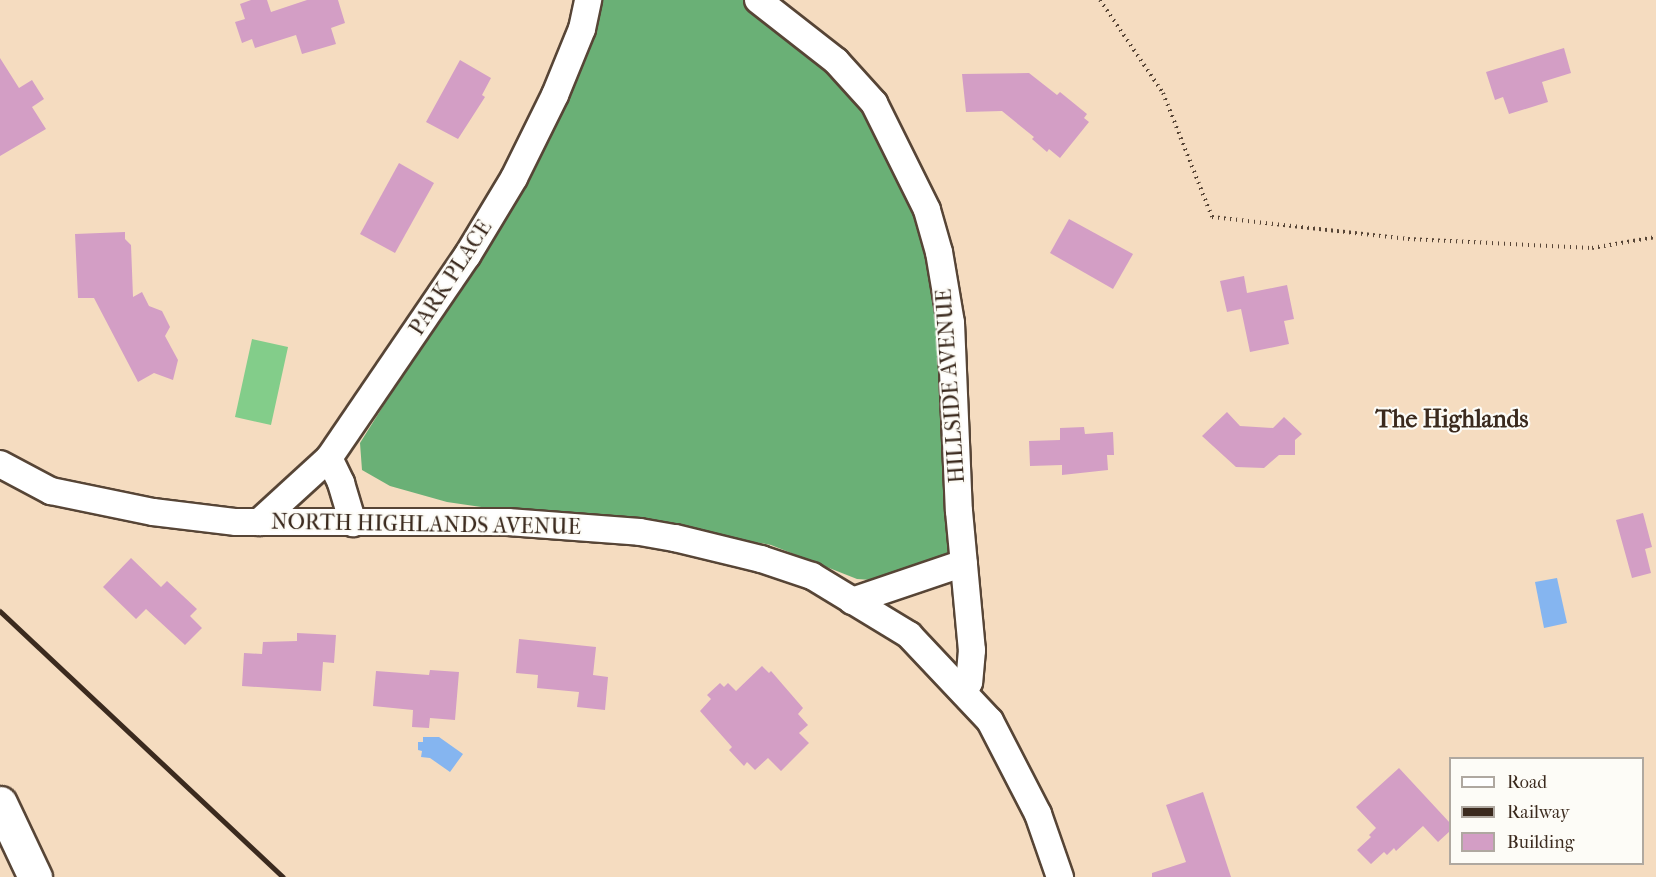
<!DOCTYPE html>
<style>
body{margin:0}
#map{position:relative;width:1656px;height:877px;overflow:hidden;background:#f5dcc0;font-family:"IM FELL French Canon",serif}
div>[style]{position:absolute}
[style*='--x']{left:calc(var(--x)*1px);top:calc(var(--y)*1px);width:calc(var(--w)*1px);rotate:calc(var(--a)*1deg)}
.green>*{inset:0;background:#83cd8a}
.forest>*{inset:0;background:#6ab076}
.water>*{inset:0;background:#85b5f0}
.building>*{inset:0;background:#d39ec5}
.path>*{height:4px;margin-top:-2px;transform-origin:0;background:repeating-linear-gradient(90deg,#574536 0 1.5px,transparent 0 6px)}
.roads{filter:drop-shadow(2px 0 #574536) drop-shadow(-2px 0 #574536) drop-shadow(0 2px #574536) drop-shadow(0 -2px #574536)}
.street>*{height:26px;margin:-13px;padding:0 13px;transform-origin:13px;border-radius:13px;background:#fff}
.secondary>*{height:33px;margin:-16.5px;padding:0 16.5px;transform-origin:16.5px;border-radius:16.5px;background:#fff}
.rail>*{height:4.5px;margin:-2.25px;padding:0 2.25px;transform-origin:2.25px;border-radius:2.25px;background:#3b2a1e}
span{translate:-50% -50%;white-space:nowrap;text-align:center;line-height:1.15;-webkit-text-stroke:4.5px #fdfcf7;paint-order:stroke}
.street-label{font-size:22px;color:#3b2a1e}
.neighbourhood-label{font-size:24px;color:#3b2a1e;font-weight:700}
.legend{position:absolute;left:1449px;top:757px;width:195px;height:108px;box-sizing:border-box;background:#fdfcf7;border:2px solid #afa8a0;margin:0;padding:8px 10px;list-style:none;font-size:18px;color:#3b2a1e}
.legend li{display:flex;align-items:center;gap:12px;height:30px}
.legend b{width:30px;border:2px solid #afa8a0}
</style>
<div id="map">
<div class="green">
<div style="clip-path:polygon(252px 339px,288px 347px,271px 425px,235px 417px)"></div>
</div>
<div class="forest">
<div style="clip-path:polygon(600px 0,745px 0,869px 109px,904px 177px,928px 250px,942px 317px,954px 547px,949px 559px,886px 581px,857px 579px,771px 545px,644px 522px,536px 515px,447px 502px,390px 486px,362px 470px,360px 443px,550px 140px)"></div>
</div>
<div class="water">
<div style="clip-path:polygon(1557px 578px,1567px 623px,1544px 628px,1535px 582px)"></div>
<div style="clip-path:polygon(423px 737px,439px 737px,463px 754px,450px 772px,430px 758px,421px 757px,422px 751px,418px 750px,418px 742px,423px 742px)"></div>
</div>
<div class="building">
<div style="clip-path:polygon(251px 0,267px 0,271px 12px,307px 0,338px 0,345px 23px,331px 28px,336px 44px,302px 54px,296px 35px,255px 48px,252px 39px,242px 43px,235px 22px,245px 19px,240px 4px)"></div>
<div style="clip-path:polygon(1564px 48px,1571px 73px,1542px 82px,1548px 102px,1509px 114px,1503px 97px,1495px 100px,1486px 72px)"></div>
<div style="clip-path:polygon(0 58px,19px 88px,32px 80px,44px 99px,32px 107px,46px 129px,0 156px)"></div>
<div style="clip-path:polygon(460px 60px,491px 78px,482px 95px,485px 97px,458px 139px,426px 122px)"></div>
<div style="clip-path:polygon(1029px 73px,1057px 95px,1060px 92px,1087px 114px,1084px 118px,1089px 122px,1060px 158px,1049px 149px,1047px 152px,1032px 139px,1034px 137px,1002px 111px,966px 112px,962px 74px)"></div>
<div style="clip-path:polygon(399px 163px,434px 183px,395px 253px,360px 234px)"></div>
<div style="clip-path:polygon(1069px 219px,1133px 254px,1113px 289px,1050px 253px)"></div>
<div style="clip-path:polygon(125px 232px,125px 239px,131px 245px,133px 297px,142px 292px,149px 306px,162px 311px,170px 327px,165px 336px,178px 360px,173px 380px,154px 373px,138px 382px,94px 298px,78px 298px,75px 234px)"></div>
<div style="clip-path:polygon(1244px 276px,1247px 293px,1287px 285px,1294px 319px,1284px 321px,1289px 344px,1250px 352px,1241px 309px,1227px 312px,1220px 281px)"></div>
<div style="clip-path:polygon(1227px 412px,1240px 426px,1273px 428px,1284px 417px,1302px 434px,1295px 440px,1295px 455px,1279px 455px,1264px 468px,1236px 467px,1202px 436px)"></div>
<div style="clip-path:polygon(1084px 427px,1085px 434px,1113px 432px,1114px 455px,1107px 455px,1108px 470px,1062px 475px,1062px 465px,1030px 466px,1029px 441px,1060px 440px,1060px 428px)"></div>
<div style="clip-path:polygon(1643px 513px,1652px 547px,1645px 549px,1651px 573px,1632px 578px,1616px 520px)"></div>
<div style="clip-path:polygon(131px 558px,161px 587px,167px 581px,197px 609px,190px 616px,202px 628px,185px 645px,146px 609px,136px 619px,103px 587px)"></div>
<div style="clip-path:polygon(297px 633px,336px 635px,334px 663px,323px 662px,321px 691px,242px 686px,244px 653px,262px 654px,263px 642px,297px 641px)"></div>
<div style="clip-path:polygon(519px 639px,596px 647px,593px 675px,608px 677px,605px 710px,577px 707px,579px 692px,537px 688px,538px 675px,516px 673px)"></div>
<div style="clip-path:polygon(762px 666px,769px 673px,771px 671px,803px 708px,798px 714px,808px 725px,799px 733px,809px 743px,781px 771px,768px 758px,755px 770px,747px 762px,744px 766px,729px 750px,732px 747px,700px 711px,711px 699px,707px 695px,720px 683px,724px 687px,728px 683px,736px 691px)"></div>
<div style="clip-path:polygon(430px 670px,459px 672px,455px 720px,430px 718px,429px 728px,412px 727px,413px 710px,373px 706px,376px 671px,429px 675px)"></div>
<div style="clip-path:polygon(1399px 768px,1450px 823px,1450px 831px,1438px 842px,1423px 826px,1396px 851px,1394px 848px,1387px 855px,1384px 852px,1371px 864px,1357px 850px,1371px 837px,1369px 835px,1376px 828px,1356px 807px)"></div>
<div style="clip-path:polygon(1203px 792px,1231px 877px,1152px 877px,1152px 873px,1186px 862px,1166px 805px)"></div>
</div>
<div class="path">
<div style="--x:1100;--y:0;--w:112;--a:55.9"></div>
<div style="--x:1163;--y:93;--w:133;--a:68.4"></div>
<div style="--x:1212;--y:217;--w:197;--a:6.4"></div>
<div style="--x:1408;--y:239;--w:184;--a:2.8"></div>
<div style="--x:1592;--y:248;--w:65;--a:-9.8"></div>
</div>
<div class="roads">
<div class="street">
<div style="--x:758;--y:0;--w:99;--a:38"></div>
<div style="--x:836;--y:61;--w:57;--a:47.9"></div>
<div style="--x:874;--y:103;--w:119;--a:63.6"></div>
<div style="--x:927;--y:210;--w:44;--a:74.1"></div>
<div style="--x:939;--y:252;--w:72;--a:80.4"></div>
<div style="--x:951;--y:323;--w:188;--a:87.6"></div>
<div style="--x:959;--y:511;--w:140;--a:84.7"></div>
<div style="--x:972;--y:650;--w:32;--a:95"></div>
<div style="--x:969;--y:682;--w:12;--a:114"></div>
<div style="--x:329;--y:458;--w:28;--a:64"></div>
<div style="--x:341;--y:483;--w:42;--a:73.3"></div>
<div style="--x:0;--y:464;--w:58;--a:27.9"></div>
<div style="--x:51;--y:491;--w:104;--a:11.6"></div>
<div style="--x:153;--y:512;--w:84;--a:6.9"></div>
<div style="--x:236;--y:522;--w:272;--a:0"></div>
<div style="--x:508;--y:522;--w:132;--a:4.3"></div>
<div style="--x:640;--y:532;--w:36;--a:10"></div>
<div style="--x:675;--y:538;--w:89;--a:13.7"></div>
<div style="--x:761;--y:559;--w:54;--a:18.4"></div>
<div style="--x:812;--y:576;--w:114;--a:31.3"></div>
<div style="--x:909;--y:635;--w:118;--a:46.7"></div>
<div style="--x:990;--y:721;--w:105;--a:62.7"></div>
<div style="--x:1038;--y:814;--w:67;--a:70.8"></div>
<div style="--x:259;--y:522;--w:95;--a:-42.4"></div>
<div style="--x:329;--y:458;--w:245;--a:-55.7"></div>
<div style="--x:467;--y:256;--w:91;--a:-58.9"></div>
<div style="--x:514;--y:178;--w:93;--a:-63.7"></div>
<div style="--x:555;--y:95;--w:71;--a:-67.8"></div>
<div style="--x:582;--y:29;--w:30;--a:-78"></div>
<div style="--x:852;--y:601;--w:118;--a:-18.7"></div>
</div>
<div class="secondary">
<div style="--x:0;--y:803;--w:82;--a:64.7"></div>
</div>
</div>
<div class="rail">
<div style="--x:0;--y:611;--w:388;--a:43.2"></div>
</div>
<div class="street-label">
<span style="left:451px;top:278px;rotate:-57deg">PARK PLACE</span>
<span style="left:951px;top:386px;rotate:-94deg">HILLSIDE AVENUE</span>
<span style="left:426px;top:525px;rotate:1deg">NORTH HIGHLANDS AVENUE</span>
</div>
<div class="neighbourhood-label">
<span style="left:1452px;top:420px">The Highlands</span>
</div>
<ul class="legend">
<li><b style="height:8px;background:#fff"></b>Road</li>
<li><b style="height:8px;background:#3b2a1e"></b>Railway</li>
<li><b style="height:16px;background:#d39ec5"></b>Building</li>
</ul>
</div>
